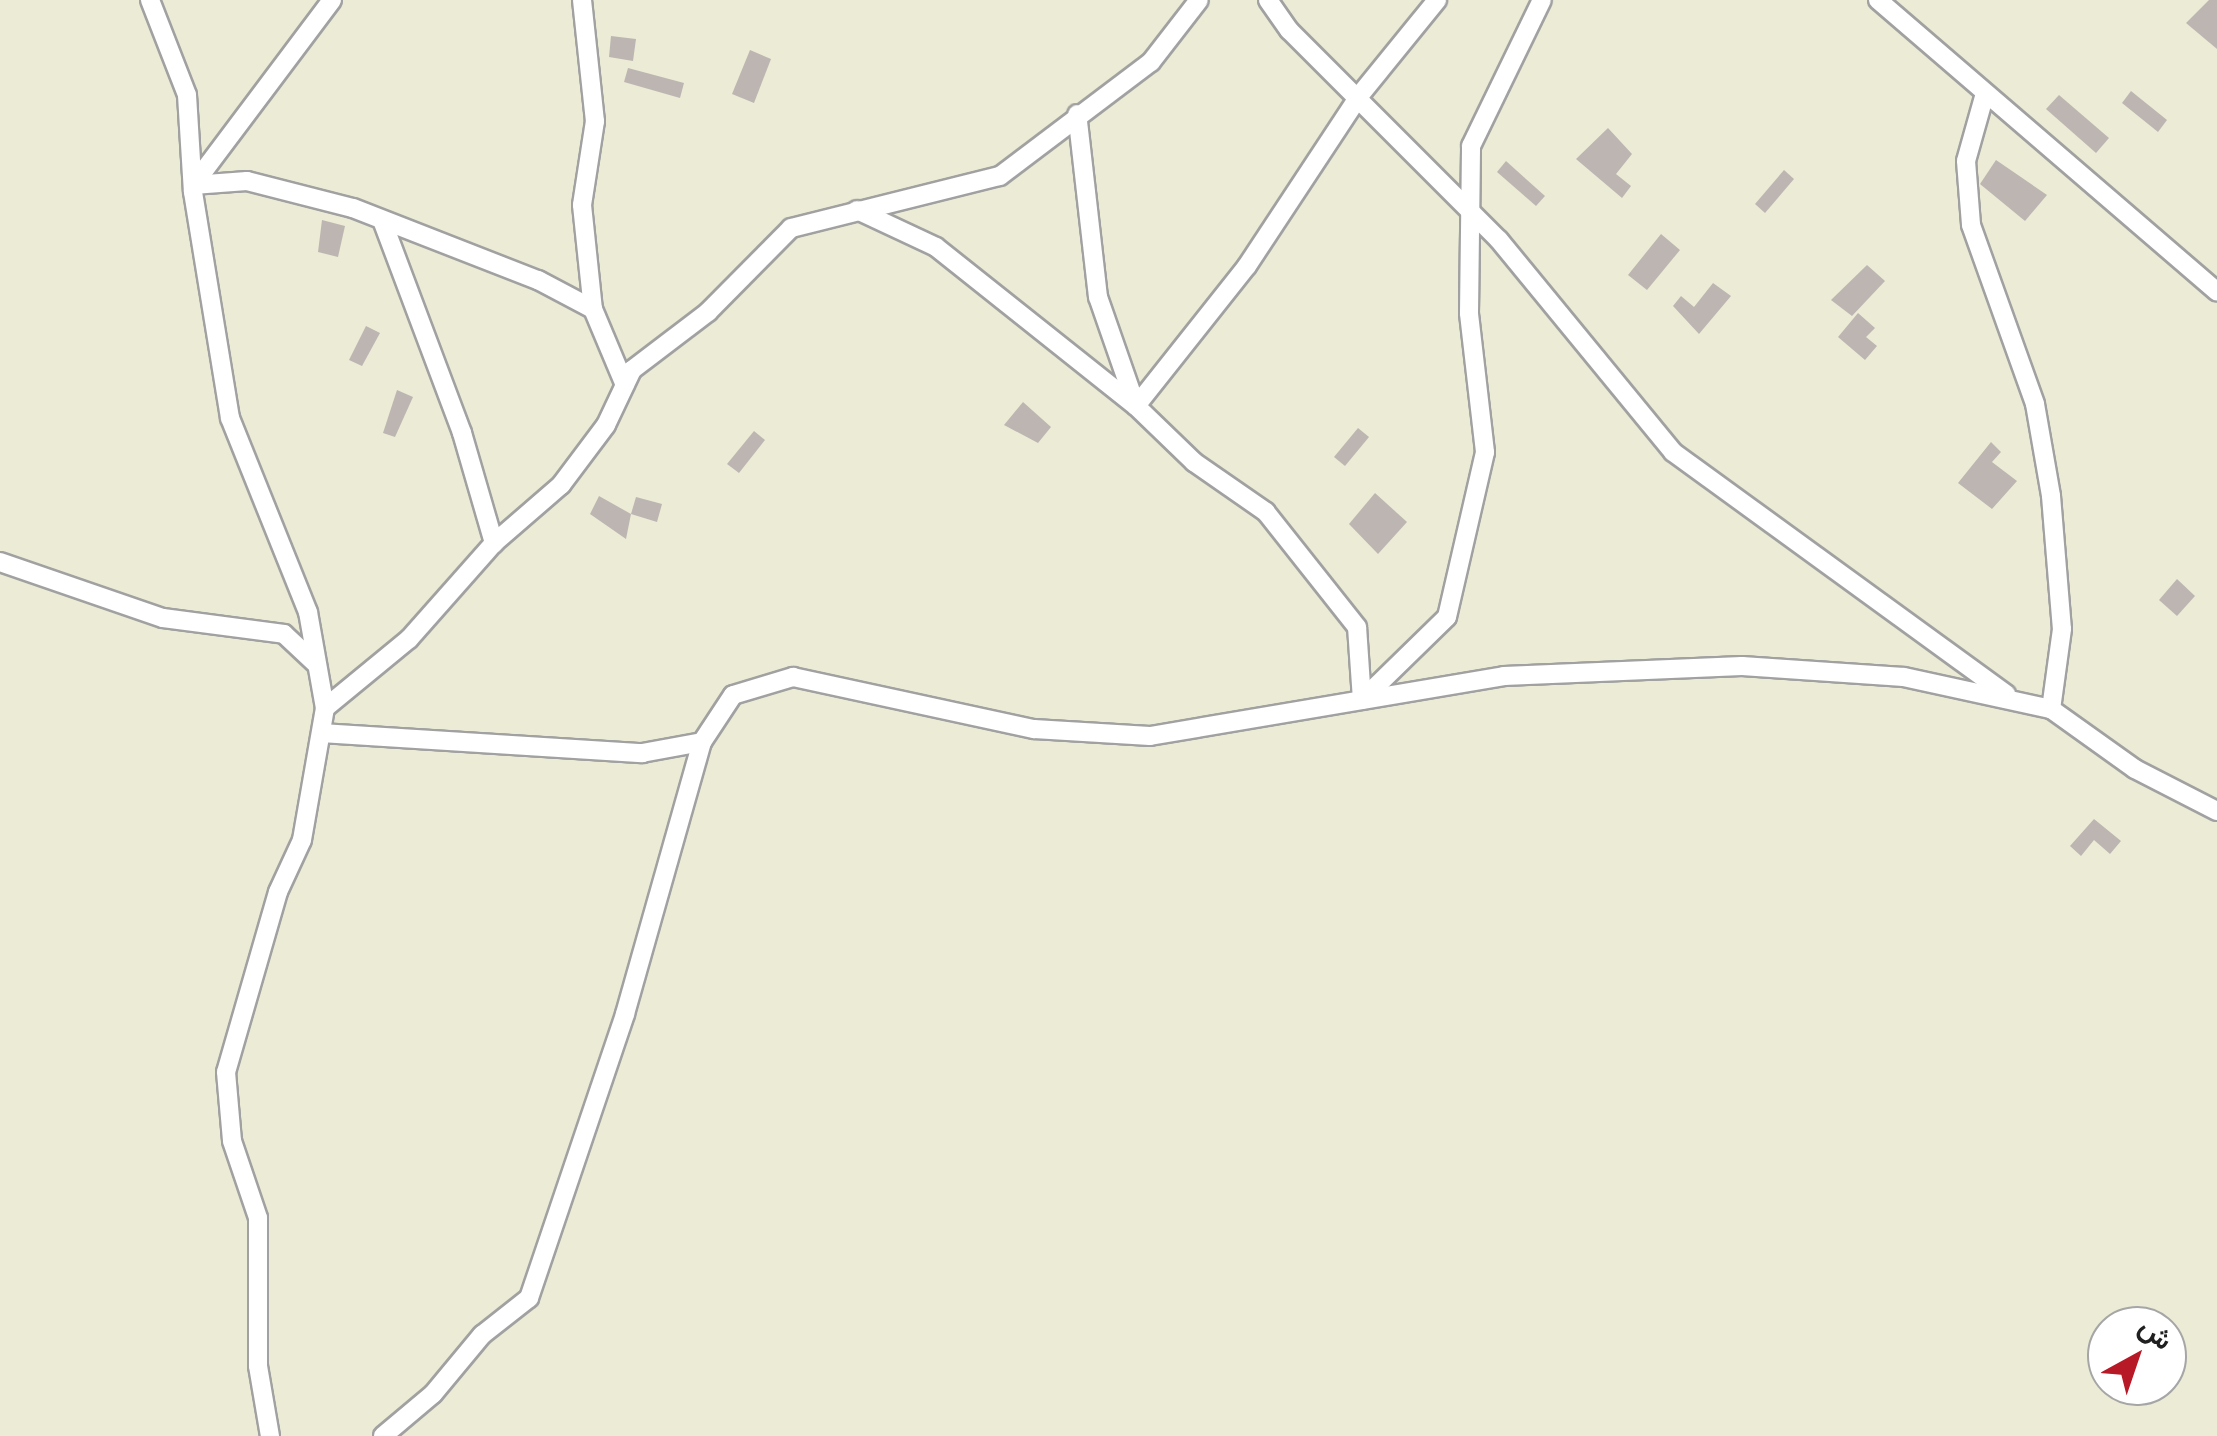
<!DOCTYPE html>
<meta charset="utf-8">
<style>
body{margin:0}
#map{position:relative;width:2217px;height:1436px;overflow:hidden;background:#f0ece8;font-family:"Sofia Sans Condensed",Vazirmatn,sans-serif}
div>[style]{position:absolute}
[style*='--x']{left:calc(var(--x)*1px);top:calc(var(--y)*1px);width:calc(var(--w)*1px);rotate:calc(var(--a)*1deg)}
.farmland>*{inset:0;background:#ecebd6}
.building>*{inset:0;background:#bdb5b1}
.roads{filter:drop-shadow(2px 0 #a1a1a1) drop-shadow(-2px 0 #a1a1a1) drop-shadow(0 2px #a1a1a1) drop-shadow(0 -2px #a1a1a1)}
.street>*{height:18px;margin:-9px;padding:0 9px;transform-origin:9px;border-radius:9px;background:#fff}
span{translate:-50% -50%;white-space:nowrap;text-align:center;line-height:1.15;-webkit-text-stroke:8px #fff;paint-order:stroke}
.north{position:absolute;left:2087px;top:1306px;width:100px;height:100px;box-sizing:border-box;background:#fff;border:2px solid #a6a6a6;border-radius:50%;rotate:40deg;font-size:28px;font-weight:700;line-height:40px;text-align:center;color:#202020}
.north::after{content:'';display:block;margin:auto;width:35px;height:45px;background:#b81927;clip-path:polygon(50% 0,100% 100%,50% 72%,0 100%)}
</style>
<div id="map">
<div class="farmland">
<div style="clip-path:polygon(evenodd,0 0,2217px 0,2217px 1436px,0 1436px,0 0,2107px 1326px,2167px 1326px,2167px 1386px,2107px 1386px,2107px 1326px)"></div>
</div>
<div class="building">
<div style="clip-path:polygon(2209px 0,2217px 0,2217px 49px,2186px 23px)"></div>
<div style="clip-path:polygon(611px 36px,636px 39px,633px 61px,609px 57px)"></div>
<div style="clip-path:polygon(750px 50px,771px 59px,754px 103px,732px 94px)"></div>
<div style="clip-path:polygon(628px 68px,684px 83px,680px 98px,624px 82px)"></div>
<div style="clip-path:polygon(2131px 91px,2167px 120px,2158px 132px,2122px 103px)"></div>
<div style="clip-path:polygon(2059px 95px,2109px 138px,2096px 153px,2046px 109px)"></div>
<div style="clip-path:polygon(1608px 128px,1632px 154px,1616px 174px,1631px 186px,1622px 198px,1576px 159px)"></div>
<div style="clip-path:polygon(1996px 160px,2047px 195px,2025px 221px,1980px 184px)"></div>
<div style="clip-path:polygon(1506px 161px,1545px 196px,1536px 206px,1497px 172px)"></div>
<div style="clip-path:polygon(1784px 170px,1794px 179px,1765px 213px,1755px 204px)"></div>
<div style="clip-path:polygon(322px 220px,345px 226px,338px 257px,318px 252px)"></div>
<div style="clip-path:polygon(1661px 234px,1680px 250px,1647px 290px,1628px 275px)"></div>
<div style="clip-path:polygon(1867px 265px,1885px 281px,1852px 316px,1831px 300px)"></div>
<div style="clip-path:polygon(1713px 283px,1731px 296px,1699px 334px,1673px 306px,1681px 296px,1694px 307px)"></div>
<div style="clip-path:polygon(1858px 313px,1875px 328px,1866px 337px,1877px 346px,1865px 360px,1838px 337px)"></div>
<div style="clip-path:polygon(366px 326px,380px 333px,362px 366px,349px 360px)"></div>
<div style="clip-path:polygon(397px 390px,413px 397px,395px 437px,383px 433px)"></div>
<div style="clip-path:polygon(1023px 402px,1051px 427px,1038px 443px,1004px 425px)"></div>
<div style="clip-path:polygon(1358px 428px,1369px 437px,1345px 466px,1334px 457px)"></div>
<div style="clip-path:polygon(754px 431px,765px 440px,739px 473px,727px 464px)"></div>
<div style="clip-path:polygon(1991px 442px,2001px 452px,1992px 462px,2017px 481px,1992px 509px,1958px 483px)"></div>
<div style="clip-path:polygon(1375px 493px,1407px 522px,1378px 554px,1349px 524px)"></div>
<div style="clip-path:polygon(599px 496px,631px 514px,636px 497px,662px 504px,657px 522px,631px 514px,626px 539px,590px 514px)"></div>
<div style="clip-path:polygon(2177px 579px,2195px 596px,2177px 616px,2159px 600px)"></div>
<div style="clip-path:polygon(2094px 819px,2121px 841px,2110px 854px,2094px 840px,2081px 856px,2070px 846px)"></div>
</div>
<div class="roads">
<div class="street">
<div style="--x:150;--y:0;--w:102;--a:68.7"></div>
<div style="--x:187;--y:95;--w:97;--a:86.5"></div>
<div style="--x:193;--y:192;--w:229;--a:80.7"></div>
<div style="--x:230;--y:418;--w:209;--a:68.1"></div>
<div style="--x:308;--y:612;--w:97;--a:80"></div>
<div style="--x:325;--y:708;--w:134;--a:99.9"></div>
<div style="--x:302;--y:840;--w:57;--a:114.8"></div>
<div style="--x:278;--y:892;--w:187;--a:106.1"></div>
<div style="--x:226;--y:1072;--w:69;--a:85"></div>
<div style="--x:232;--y:1141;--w:81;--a:71.3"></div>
<div style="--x:258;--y:1218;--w:148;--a:90"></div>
<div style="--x:258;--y:1366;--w:71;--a:80.3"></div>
<div style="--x:332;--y:0;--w:231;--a:126.9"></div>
<div style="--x:193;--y:185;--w:54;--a:-4.2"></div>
<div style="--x:247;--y:181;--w:109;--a:14.3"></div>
<div style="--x:353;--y:208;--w:199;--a:21.3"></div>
<div style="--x:538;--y:280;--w:62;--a:27.8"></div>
<div style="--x:593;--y:309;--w:82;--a:67.2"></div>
<div style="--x:582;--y:0;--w:122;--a:83.9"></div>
<div style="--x:595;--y:121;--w:85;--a:98.8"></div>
<div style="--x:582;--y:205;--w:105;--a:84"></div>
<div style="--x:1268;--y:0;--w:37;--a:55"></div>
<div style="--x:1289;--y:30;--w:297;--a:45"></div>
<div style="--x:1499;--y:240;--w:274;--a:50.6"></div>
<div style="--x:1673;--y:452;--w:412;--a:36"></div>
<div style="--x:1878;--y:0;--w:447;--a:40.7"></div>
<div style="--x:1984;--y:97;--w:66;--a:105.7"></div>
<div style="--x:1966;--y:161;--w:64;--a:85.5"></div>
<div style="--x:1971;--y:225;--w:190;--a:70.3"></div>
<div style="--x:2035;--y:404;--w:93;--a:80.1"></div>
<div style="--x:2051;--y:496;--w:133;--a:85.3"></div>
<div style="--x:2062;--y:629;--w:81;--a:97.8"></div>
<div style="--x:857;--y:210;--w:87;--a:25.1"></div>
<div style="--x:936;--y:247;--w:256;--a:38.5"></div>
<div style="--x:1136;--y:406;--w:115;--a:-109.2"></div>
<div style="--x:1098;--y:297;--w:184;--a:-96.5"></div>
<div style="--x:382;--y:220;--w:228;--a:69.4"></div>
<div style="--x:462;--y:433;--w:115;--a:73.8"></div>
<div style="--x:0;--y:562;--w:172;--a:19"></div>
<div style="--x:163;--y:618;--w:122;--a:7.5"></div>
<div style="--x:284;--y:634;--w:45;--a:43.2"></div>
<div style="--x:1363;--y:699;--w:117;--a:-44.3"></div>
<div style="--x:1447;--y:617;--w:169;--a:-77"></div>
<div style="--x:1485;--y:452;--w:140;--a:-96.6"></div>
<div style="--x:1469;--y:313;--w:167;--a:-89.3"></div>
<div style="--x:1471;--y:146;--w:162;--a:-64.1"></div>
<div style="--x:1362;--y:700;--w:73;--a:-93.9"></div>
<div style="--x:1357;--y:627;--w:147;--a:-128.4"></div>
<div style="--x:1266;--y:512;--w:88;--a:-145.2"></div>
<div style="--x:1194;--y:462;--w:81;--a:-136"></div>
<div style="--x:1136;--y:406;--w:179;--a:-51.6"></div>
<div style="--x:1247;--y:266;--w:204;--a:-56.6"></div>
<div style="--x:1359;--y:96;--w:124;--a:-50.9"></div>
<div style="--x:325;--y:708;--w:109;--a:-39.4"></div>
<div style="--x:409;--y:639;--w:128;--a:-48.5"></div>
<div style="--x:494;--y:543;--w:89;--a:-40.9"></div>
<div style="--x:561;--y:485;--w:75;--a:-53.1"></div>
<div style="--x:606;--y:425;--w:61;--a:-64.7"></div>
<div style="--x:632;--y:370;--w:96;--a:-37.3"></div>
<div style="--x:708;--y:312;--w:118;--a:-45.3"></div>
<div style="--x:791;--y:228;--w:215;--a:-14"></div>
<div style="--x:1000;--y:176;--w:189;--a:-37.1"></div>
<div style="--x:1151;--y:62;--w:78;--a:-52.3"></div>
<div style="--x:321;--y:733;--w:322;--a:3.6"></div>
<div style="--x:642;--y:753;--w:61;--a:-10.4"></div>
<div style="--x:383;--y:1436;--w:65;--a:-40"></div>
<div style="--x:433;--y:1394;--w:77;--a:-50.3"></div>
<div style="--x:482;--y:1335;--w:60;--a:-38.2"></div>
<div style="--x:529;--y:1298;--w:300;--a:-71.3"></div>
<div style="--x:625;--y:1014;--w:283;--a:-74.2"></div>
<div style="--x:702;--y:742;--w:56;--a:-56.6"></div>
<div style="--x:733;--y:695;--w:63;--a:-16.7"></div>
<div style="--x:793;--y:677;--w:247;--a:12.2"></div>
<div style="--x:1034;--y:729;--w:116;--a:3.5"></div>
<div style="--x:1150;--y:736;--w:359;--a:-9.6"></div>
<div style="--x:1504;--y:676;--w:238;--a:-2.4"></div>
<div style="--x:1742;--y:666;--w:162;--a:3.9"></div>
<div style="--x:1904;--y:677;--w:150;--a:12.3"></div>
<div style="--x:2051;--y:709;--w:103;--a:35.5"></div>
<div style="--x:2135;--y:769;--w:92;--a:27.1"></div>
</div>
</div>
<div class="north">ش</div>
</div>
